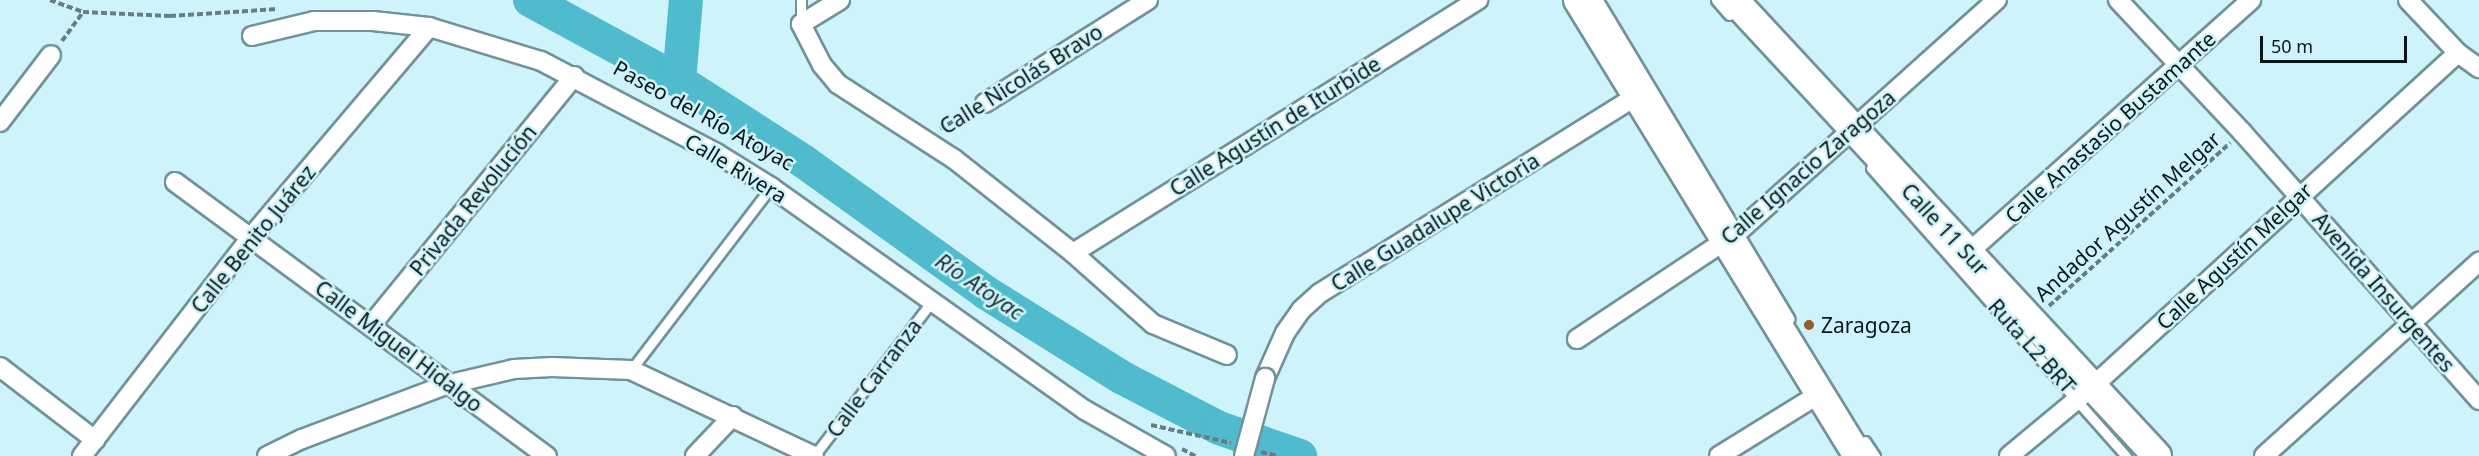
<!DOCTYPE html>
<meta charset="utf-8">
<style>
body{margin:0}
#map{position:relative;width:2479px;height:456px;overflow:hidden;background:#cff3fa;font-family:"Noto Sans",sans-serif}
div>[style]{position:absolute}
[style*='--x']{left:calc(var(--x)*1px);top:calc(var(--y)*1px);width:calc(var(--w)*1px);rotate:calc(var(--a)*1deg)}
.river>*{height:34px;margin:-17px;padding:0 17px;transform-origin:17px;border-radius:17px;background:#50bbcd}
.path>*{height:4px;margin-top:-2px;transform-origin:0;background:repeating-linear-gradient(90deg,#667d82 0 6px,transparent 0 9px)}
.roads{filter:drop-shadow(2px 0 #719299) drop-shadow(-2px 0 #719299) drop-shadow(0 2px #719299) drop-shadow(0 -2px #719299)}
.service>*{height:9px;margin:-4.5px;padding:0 4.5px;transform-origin:4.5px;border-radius:4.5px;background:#fff}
.minor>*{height:18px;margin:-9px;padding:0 9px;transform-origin:9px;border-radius:9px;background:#fff}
.primary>*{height:28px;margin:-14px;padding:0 14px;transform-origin:14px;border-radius:14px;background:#fff}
.bridges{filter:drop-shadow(2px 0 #719299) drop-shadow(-2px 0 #719299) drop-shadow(0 2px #719299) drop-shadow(0 -2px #719299)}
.minor-bridge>*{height:18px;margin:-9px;padding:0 9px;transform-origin:9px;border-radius:9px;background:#fff}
.dots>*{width:16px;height:16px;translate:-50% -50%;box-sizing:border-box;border:3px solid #cff3fa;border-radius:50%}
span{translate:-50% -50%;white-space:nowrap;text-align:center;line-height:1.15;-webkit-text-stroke:5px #cff3fa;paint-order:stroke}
.street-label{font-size:21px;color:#0a1719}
.poi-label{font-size:21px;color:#0a1719}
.left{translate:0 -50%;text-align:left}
.water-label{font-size:22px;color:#1a2e31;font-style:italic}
.scale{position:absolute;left:2260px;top:36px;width:147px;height:27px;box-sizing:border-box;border:3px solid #0a1719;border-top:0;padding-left:8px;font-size:18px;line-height:21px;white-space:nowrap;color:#0a1719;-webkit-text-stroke:4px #cff3fa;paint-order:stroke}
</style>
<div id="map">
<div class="river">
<div style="--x:530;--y:0;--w:170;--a:28.5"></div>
<div style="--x:679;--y:81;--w:148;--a:32.8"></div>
<div style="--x:803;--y:161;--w:224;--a:35.7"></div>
<div style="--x:985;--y:292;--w:160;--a:32"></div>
<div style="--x:1121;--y:377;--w:110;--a:27.5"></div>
<div style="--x:1219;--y:428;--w:86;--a:19.1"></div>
<div style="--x:679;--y:81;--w:81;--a:-85.1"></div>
</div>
<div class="path">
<div style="--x:50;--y:0;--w:35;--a:20"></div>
<div style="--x:83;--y:12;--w:87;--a:2.6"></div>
<div style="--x:170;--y:16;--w:108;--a:-3.7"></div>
<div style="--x:62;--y:41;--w:36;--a:-54"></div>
<div style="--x:940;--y:129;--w:34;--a:-30"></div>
<div style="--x:2049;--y:306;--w:244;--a:-42"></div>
<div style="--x:1151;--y:425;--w:82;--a:12.7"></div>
<div style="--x:1182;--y:449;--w:15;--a:28"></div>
<div style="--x:1261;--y:452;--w:17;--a:13"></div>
</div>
<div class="roads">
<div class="service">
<div style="--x:801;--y:0;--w:24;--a:90"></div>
<div style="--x:1598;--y:0;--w:372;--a:59"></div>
<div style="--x:1716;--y:0;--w:20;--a:49"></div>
<div style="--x:1871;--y:168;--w:385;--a:48.5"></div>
<div style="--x:631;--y:370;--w:230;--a:-52.6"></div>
<div style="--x:1865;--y:441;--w:18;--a:56"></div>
<div style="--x:814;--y:456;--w:196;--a:-52.7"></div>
</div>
<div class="minor">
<div style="--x:840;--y:0;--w:46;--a:148.4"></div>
<div style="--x:801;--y:24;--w:46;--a:62.9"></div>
<div style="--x:822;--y:65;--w:25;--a:50"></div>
<div style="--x:838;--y:84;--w:138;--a:32.9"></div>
<div style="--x:954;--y:159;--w:152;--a:38.3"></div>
<div style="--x:1073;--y:253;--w:107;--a:41.6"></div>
<div style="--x:1153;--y:324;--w:80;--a:22.7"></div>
<div style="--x:2118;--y:0;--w:181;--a:46.8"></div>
<div style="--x:2242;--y:132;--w:358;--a:48.5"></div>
<div style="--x:2408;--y:0;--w:73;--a:46.7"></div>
<div style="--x:2458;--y:53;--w:26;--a:36"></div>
<div style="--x:252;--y:36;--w:64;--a:-13.6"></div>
<div style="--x:314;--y:21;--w:59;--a:0"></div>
<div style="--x:373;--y:21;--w:56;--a:6.1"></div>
<div style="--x:429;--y:27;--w:117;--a:16.9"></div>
<div style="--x:541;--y:61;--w:198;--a:27.7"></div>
<div style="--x:716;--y:153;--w:65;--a:31.7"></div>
<div style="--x:771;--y:187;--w:385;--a:35.4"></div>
<div style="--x:1085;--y:410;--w:93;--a:29.6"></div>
<div style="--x:985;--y:103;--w:193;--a:-32.3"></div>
<div style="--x:0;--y:122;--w:84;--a:-52.7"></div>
<div style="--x:175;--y:182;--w:462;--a:36.4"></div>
<div style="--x:1073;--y:253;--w:478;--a:-32"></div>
<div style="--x:1968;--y:253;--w:380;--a:-41.8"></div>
<div style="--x:372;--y:324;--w:320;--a:-50.8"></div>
<div style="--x:1577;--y:339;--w:193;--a:-33.6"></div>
<div style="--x:1738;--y:232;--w:348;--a:-41.9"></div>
<div style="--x:0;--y:367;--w:120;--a:37.5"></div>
<div style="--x:1265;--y:378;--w:49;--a:-66"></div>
<div style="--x:1285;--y:333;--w:28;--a:-55"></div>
<div style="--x:1301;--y:310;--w:25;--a:-42"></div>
<div style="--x:1320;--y:293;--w:373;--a:-31.9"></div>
<div style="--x:82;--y:456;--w:278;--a:-52.3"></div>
<div style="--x:252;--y:236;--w:274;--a:-49.7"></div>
<div style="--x:267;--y:456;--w:39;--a:-26"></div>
<div style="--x:302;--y:439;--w:154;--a:-20.6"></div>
<div style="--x:446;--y:385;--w:70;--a:-13.2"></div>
<div style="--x:514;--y:369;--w:38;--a:-3"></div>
<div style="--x:552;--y:367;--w:79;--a:2.2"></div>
<div style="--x:631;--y:370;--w:202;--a:25.2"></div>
<div style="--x:695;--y:456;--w:55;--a:-46.5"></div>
<div style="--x:1719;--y:456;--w:118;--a:-31.8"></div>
<div style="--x:2009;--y:456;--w:108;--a:-39.7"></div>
<div style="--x:2092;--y:387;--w:495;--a:-42.4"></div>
<div style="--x:2264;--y:456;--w:290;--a:-42.1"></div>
</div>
<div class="primary">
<div style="--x:1578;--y:0;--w:535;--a:58.45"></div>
<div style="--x:1734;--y:0;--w:622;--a:47.15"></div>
</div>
</div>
<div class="bridges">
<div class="minor-bridge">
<div style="--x:1244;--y:456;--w:81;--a:-74.9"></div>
</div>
</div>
<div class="dots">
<div style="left:1809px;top:325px;background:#995b20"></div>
</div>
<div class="street-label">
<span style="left:1021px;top:79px;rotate:-32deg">Calle Nicolás Bravo</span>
<span style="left:704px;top:115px;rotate:29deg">Paseo del Río Atoyac</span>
<span style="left:1275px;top:126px;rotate:-32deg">Calle Agustín de Iturbide</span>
<span style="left:2110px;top:127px;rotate:-42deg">Calle Anastasio Bustamante</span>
<span style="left:1808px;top:167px;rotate:-41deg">Calle Ignacio Zaragoza</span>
<span style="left:736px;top:168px;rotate:31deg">Calle Rivera</span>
<span style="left:473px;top:200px;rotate:-51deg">Privada Revolución</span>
<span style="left:2127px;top:216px;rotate:-42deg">Andador Agustín Melgar</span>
<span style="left:1435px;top:222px;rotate:-32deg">Calle Guadalupe Victoria</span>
<span style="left:1945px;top:229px;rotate:47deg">Calle 11 Sur</span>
<span style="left:253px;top:239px;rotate:-51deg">Calle Benito Juárez</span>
<span style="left:2234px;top:256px;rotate:-43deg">Calle Agustín Melgar</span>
<span style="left:2384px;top:292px;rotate:49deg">Avenida Insurgentes</span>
<span style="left:399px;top:346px;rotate:37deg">Calle Miguel Hidalgo</span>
<span style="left:2032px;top:346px;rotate:48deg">Ruta L2 BRT</span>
<span style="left:874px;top:378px;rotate:-53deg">Calle Carranza</span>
</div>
<div class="poi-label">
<span class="left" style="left:1821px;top:325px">Zaragoza</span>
</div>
<div class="water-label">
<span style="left:980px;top:286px;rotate:34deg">Río Atoyac</span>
</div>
<div class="scale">50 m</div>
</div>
